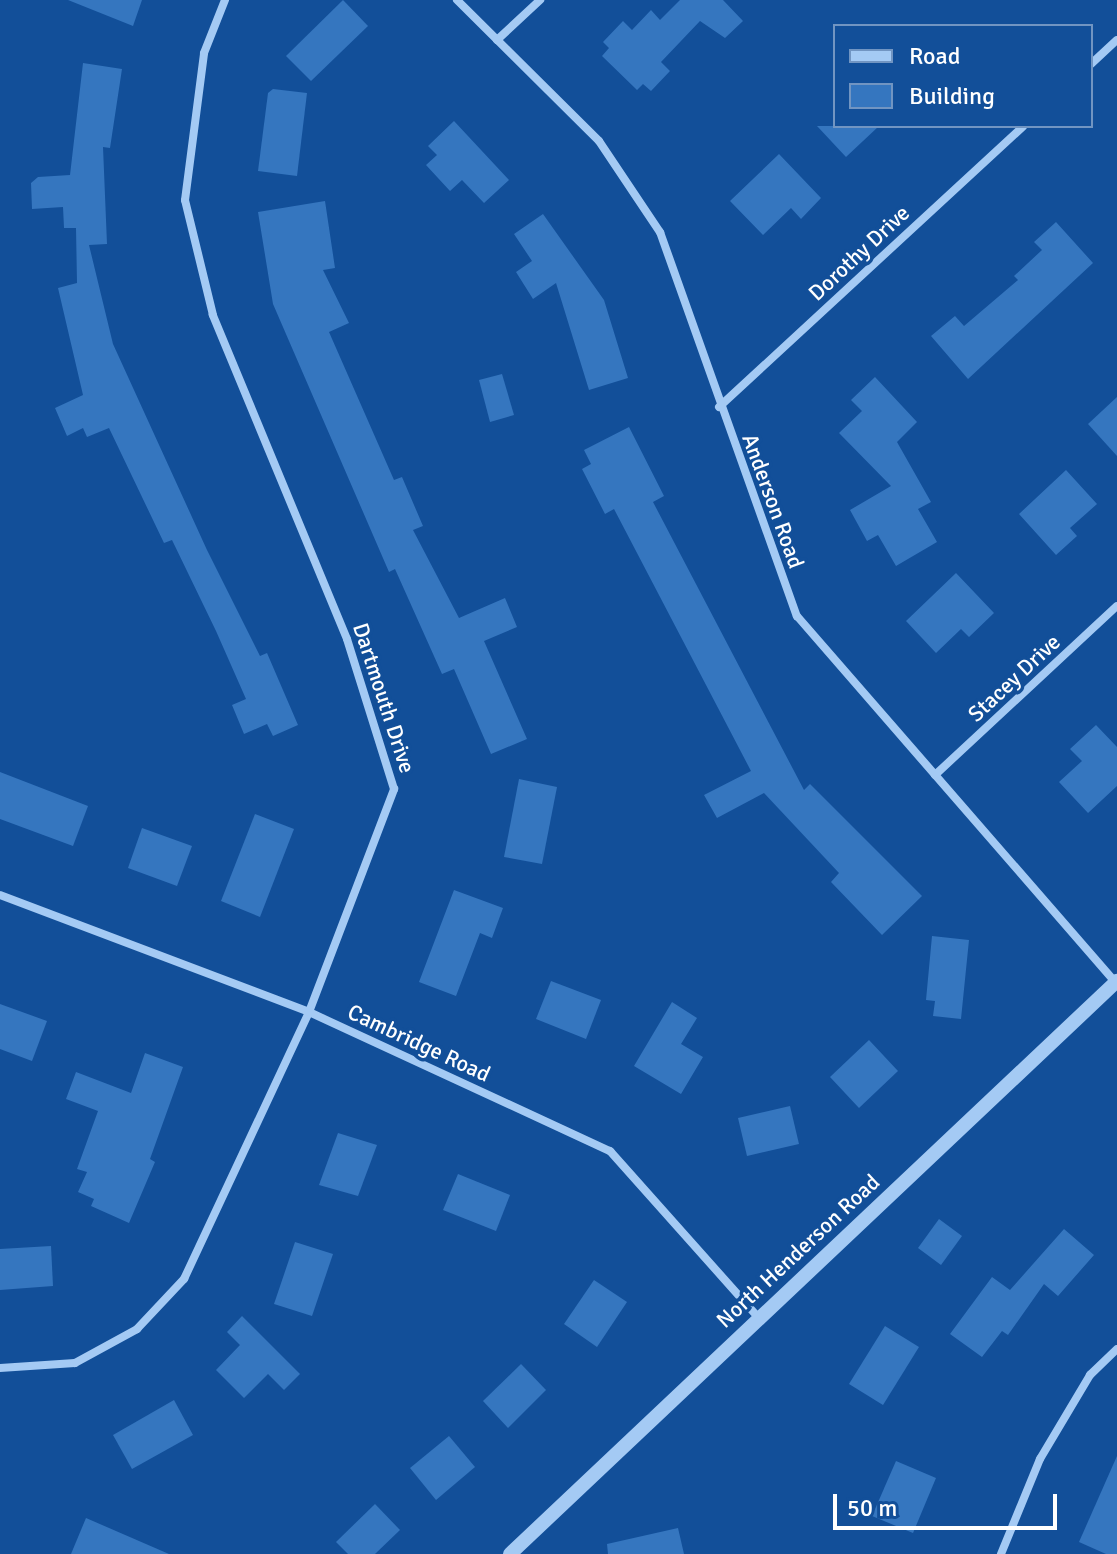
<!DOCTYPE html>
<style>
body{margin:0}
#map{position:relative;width:1117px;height:1554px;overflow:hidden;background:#124f99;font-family:Signika,sans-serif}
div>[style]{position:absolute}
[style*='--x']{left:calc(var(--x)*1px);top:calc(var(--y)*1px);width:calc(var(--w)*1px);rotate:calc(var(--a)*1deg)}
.building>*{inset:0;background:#3576bf}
.minor>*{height:8px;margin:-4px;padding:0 4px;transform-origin:4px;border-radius:4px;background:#a4caf4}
.tertiary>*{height:14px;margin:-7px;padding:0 7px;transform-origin:7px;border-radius:7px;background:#a4caf4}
span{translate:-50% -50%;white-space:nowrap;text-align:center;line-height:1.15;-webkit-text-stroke:7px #124f99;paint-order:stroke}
.street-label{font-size:22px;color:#fff}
.legend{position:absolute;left:833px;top:24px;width:260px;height:104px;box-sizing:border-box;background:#124f99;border:2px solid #7195c2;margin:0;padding:10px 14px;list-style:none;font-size:24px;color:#fff}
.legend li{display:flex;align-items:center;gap:16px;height:40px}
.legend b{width:40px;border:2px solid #7195c2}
.scale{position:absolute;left:833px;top:1494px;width:224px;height:36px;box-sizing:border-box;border:4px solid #fff;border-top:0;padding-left:10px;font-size:24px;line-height:28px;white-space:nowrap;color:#fff;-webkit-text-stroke:6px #124f99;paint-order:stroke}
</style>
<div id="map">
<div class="building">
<div style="clip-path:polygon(68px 0,142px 0,133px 26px)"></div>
<div style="clip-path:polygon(343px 0,368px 26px,311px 81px,286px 56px)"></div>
<div style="clip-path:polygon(680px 0,723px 0,743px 21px,725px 38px,700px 21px,661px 62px,670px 71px,651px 91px,643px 84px,637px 90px,602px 56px,609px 48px,603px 42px,623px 21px,632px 30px,651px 10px,660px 20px)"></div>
<div style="clip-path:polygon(83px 63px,122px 69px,110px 148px,103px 147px,107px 244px,89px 245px,113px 344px,207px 550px,260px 656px,267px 653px,298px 725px,273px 736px,267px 724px,244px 734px,232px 705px,246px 699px,216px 631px,172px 540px,164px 543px,109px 428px,87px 437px,83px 428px,67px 436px,55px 408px,83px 395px,58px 288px,77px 283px,76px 228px,64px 228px,63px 207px,32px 209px,31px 183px,38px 177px,70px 175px)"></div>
<div style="clip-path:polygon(273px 89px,307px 93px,297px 176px,258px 171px,268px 93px)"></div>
<div style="clip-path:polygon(454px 121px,509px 180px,484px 203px,462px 180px,450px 191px,426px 165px,437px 155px,428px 146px)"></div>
<div style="clip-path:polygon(817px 126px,879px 126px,846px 157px)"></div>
<div style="clip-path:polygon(779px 154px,821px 198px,801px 219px,791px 208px,763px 235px,730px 201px)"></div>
<div style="clip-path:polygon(325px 201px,335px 268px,323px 270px,349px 323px,329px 332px,394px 480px,402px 477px,423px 526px,413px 530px,459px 618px,505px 598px,517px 627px,484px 641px,527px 739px,491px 754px,454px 669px,442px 674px,395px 569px,389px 572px,273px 304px,258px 212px)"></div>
<div style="clip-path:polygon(543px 214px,604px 300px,628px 378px,589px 390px,556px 283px,533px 299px,516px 272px,532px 261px,514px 234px)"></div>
<div style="clip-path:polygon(1056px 222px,1093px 263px,968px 379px,931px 336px,955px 316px,964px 326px,1018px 280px,1014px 276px,1042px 250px,1034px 242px)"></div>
<div style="clip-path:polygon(502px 374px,514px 415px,490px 422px,479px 380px)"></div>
<div style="clip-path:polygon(875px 377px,917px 422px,897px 442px,931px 502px,918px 509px,937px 542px,896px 566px,878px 535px,867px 541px,850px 510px,891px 486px,839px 433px,862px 411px,851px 400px)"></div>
<div style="clip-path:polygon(1117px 397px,1117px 456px,1088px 424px)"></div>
<div style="clip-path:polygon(629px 427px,664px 496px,653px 502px,804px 790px,810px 784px,922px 896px,882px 935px,831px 882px,839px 873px,764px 793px,717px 818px,704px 795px,751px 771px,614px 509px,605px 514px,582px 469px,591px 464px,584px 450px)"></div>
<div style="clip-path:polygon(1066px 470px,1097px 504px,1070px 528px,1077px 536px,1056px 555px,1019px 514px)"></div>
<div style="clip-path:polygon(956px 573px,994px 613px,969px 637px,961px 629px,936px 653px,906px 621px)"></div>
<div style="clip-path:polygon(1096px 725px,1117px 747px,1117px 786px,1088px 813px,1059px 782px,1082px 761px,1070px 749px)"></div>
<div style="clip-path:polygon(0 772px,88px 806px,73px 846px,0 819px)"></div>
<div style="clip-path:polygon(519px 779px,557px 787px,542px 864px,504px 857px)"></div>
<div style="clip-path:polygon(255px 814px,294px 829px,260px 917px,221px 901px)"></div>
<div style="clip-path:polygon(142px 828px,192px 846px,177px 886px,128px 868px)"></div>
<div style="clip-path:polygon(454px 890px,503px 908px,492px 938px,480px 933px,456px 996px,419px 982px)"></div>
<div style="clip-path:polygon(932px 936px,969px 940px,961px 1019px,933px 1016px,935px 1001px,926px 1000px)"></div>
<div style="clip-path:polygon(551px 981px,601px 1000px,586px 1039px,536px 1019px)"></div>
<div style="clip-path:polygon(672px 1002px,697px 1018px,681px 1044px,703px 1057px,681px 1094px,634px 1066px)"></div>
<div style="clip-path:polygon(0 1004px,47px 1021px,32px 1061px,0 1049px)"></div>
<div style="clip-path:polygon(869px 1040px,898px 1071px,859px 1108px,830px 1077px)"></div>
<div style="clip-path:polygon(145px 1053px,183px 1067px,150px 1159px,155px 1162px,129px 1223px,91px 1206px,94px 1199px,78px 1192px,87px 1172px,77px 1169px,98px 1111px,66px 1099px,76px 1072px,131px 1093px)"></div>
<div style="clip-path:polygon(790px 1106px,799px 1144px,747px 1156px,738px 1118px)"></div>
<div style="clip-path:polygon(338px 1133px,377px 1145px,358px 1196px,319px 1185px)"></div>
<div style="clip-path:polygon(458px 1174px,510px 1195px,496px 1231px,443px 1210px)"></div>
<div style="clip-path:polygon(939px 1219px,962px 1236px,941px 1265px,918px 1248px)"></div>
<div style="clip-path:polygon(1064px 1229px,1094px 1255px,1058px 1296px,1044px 1284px,1008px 1335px,1002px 1331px,982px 1357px,950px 1334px,992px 1277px,1010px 1290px)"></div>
<div style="clip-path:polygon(295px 1242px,333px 1254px,312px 1316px,274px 1304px)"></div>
<div style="clip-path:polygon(51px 1246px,53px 1286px,0 1290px,0 1249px)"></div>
<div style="clip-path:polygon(594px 1280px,627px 1302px,597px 1347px,564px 1324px)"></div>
<div style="clip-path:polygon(242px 1316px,300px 1374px,284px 1390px,268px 1374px,244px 1398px,216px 1370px,240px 1345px,227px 1332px)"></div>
<div style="clip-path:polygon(885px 1326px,919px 1347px,883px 1405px,849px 1384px)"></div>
<div style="clip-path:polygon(521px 1364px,546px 1390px,508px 1428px,483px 1401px)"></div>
<div style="clip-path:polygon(174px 1400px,193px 1435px,132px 1469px,113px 1435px)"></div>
<div style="clip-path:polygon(449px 1436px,475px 1467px,436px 1500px,410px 1468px)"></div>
<div style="clip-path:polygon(1117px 1456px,1117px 1554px,1106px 1554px,1079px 1542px)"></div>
<div style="clip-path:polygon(896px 1461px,936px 1478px,913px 1533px,872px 1516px)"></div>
<div style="clip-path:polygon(375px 1504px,400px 1530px,375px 1554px,348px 1554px,336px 1542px)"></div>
<div style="clip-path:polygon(86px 1518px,169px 1554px,71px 1554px)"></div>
<div style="clip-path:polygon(678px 1528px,684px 1554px,608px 1554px,607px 1544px)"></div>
</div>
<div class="minor">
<div style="--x:457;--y:0;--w:200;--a:44.8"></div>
<div style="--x:599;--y:141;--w:110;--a:56.2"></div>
<div style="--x:660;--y:232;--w:408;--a:70.4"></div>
<div style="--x:797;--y:616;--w:485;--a:49"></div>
<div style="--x:497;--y:40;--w:59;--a:-42.9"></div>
<div style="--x:1091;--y:64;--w:35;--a:-43"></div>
<div style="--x:719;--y:407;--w:414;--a:-42.7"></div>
<div style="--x:935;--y:775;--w:248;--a:-42.9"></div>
<div style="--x:0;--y:895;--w:330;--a:20.7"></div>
<div style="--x:309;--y:1012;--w:332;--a:24.8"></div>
<div style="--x:610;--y:1151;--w:224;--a:48.3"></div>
<div style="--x:0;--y:1368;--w:75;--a:-3.8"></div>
<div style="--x:75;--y:1363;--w:71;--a:-28.7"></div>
<div style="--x:137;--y:1329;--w:69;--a:-46.8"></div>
<div style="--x:184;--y:1279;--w:295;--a:-64.9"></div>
<div style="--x:309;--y:1012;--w:239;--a:-69.1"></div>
<div style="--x:394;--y:789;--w:157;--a:-107.4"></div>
<div style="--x:347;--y:639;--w:351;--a:-112.5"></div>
<div style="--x:213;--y:315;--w:118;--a:-103.7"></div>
<div style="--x:185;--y:200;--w:148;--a:-82.6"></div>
<div style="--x:204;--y:53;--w:57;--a:-68.4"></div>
<div style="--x:1001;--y:1554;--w:103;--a:-67.7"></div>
<div style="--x:1040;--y:1459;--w:98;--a:-59.2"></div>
<div style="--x:1090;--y:1375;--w:37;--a:-44"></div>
</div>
<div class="tertiary">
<div style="--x:510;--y:1554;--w:835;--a:-43.35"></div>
</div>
<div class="street-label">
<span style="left:859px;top:253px;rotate:-43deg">Dorothy Drive</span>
<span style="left:773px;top:501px;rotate:70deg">Anderson Road</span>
<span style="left:1014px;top:678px;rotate:-43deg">Stacey Drive</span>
<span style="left:384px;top:698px;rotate:72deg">Dartmouth Drive</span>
<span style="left:419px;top:1043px;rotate:25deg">Cambridge Road</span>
<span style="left:798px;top:1251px;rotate:-43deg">North Henderson Road</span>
</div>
<ul class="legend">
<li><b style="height:10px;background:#a4caf4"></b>Road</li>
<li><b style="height:22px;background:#3576bf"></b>Building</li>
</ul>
<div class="scale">50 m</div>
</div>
